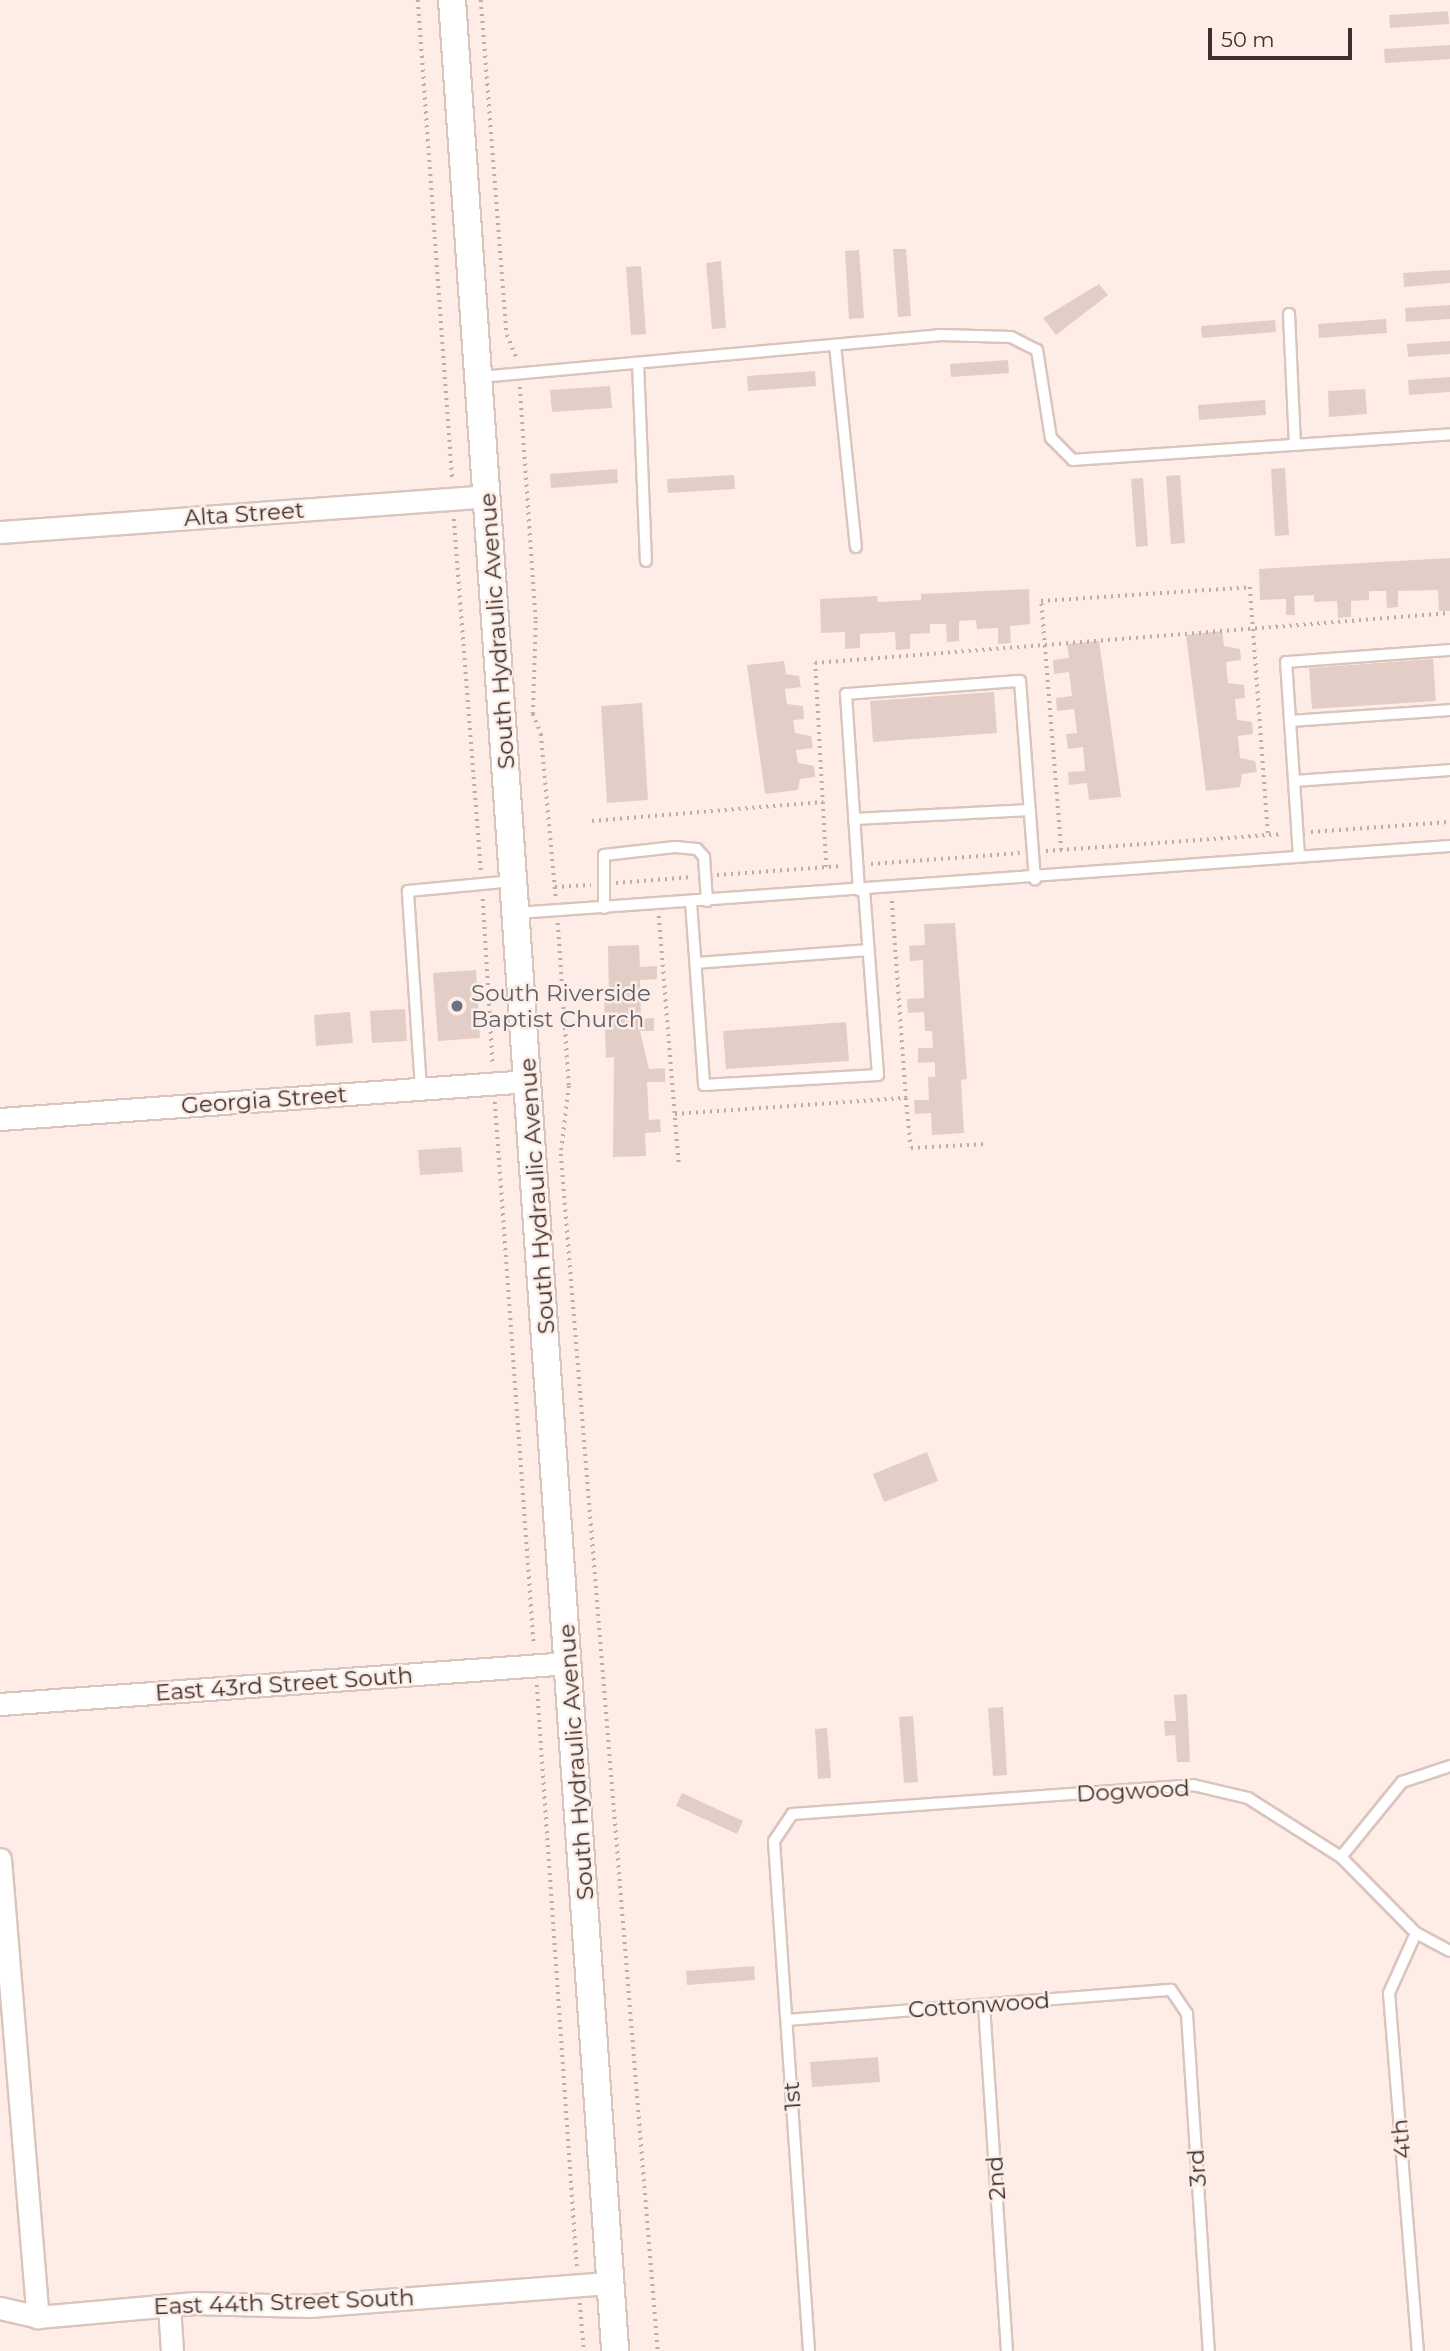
<!DOCTYPE html>
<style>
body{margin:0}
#map{position:relative;width:1450px;height:2351px;overflow:hidden;background:#feede6;font-family:Montserrat,sans-serif}
div>[style]{position:absolute}
[style*='--x']{left:calc(var(--x)*1px);top:calc(var(--y)*1px);width:calc(var(--w)*1px);rotate:calc(var(--a)*1deg)}
.building>*{inset:0;background:#e2cec6}
.path>*{height:3.5px;margin-top:-1.75px;transform-origin:0;background:repeating-linear-gradient(90deg,#bbaea8 0 2px,transparent 0 7px)}
.roads{filter:drop-shadow(2px 0 #d9c5bc) drop-shadow(-2px 0 #d9c5bc) drop-shadow(0 2px #d9c5bc) drop-shadow(0 -2px #d9c5bc)}
.service>*{height:10px;margin:-5px;padding:0 5px;transform-origin:5px;border-radius:5px;background:#fff}
.minor>*{height:21px;margin:-10.5px;padding:0 10.5px;transform-origin:10.5px;border-radius:10.5px;background:#fff}
.tertiary>*{height:26px;margin:-13px;padding:0 13px;transform-origin:13px;border-radius:13px;background:#fff}
.dots>*{width:19px;height:19px;translate:-50% -50%;box-sizing:border-box;border:4px solid #feede6;border-radius:50%}
span{translate:-50% -50%;white-space:nowrap;text-align:center;line-height:1.15;-webkit-text-stroke:5px #feede6;paint-order:stroke}
.street-label{font-size:23px;color:#38312d}
.worship-label{font-size:23px;color:#5b616d}
.left{translate:0 -50%;text-align:left}
.scale{position:absolute;left:1208px;top:28px;width:144px;height:32px;box-sizing:border-box;border:4px solid #38312d;border-top:0;padding-left:9px;font-size:21px;line-height:24px;white-space:nowrap;color:#38312d;-webkit-text-stroke:5px #feede6;paint-order:stroke}
</style>
<div id="map">
<div class="building">
<div style="clip-path:polygon(1448px 11px,1449px 24px,1390px 28px,1389px 15px)"></div>
<div style="clip-path:polygon(1450px 45px,1450px 59px,1385px 63px,1384px 49px)"></div>
<div style="clip-path:polygon(893px 249px,906px 249px,911px 316px,898px 317px)"></div>
<div style="clip-path:polygon(859px 250px,864px 318px,849px 319px,845px 251px)"></div>
<div style="clip-path:polygon(721px 261px,726px 328px,712px 329px,706px 263px)"></div>
<div style="clip-path:polygon(641px 266px,646px 334px,631px 335px,626px 267px)"></div>
<div style="clip-path:polygon(1450px 270px,1450px 283px,1404px 287px,1403px 273px)"></div>
<div style="clip-path:polygon(1099px 284px,1108px 295px,1056px 335px,1043px 318px)"></div>
<div style="clip-path:polygon(1450px 305px,1450px 319px,1406px 322px,1405px 308px)"></div>
<div style="clip-path:polygon(1386px 319px,1387px 333px,1319px 338px,1318px 324px)"></div>
<div style="clip-path:polygon(1275px 320px,1276px 332px,1202px 338px,1201px 326px)"></div>
<div style="clip-path:polygon(1450px 341px,1450px 354px,1408px 357px,1407px 344px)"></div>
<div style="clip-path:polygon(1008px 360px,1009px 373px,951px 377px,950px 364px)"></div>
<div style="clip-path:polygon(815px 371px,816px 386px,748px 391px,747px 376px)"></div>
<div style="clip-path:polygon(1450px 377px,1450px 392px,1409px 395px,1408px 380px)"></div>
<div style="clip-path:polygon(610px 386px,612px 408px,552px 412px,550px 390px)"></div>
<div style="clip-path:polygon(1365px 389px,1367px 414px,1329px 417px,1328px 391px)"></div>
<div style="clip-path:polygon(1265px 400px,1266px 415px,1199px 420px,1198px 405px)"></div>
<div style="clip-path:polygon(1285px 468px,1289px 535px,1275px 536px,1271px 469px)"></div>
<div style="clip-path:polygon(617px 469px,618px 483px,551px 488px,550px 474px)"></div>
<div style="clip-path:polygon(734px 475px,735px 489px,668px 493px,667px 479px)"></div>
<div style="clip-path:polygon(1180px 475px,1185px 543px,1171px 544px,1166px 476px)"></div>
<div style="clip-path:polygon(1143px 478px,1148px 546px,1136px 547px,1131px 479px)"></div>
<div style="clip-path:polygon(1450px 558px,1450px 611px,1439px 611px,1438px 590px,1398px 591px,1398px 607px,1387px 608px,1386px 591px,1369px 591px,1369px 600px,1351px 601px,1351px 617px,1338px 618px,1337px 601px,1314px 602px,1314px 595px,1294px 596px,1295px 615px,1286px 615px,1286px 599px,1260px 600px,1259px 569px)"></div>
<div style="clip-path:polygon(1029px 589px,1030px 624px,1010px 626px,1011px 643px,998px 644px,998px 628px,977px 629px,976px 620px,959px 621px,959px 641px,947px 642px,946px 624px,930px 624px,930px 633px,910px 634px,910px 649px,896px 650px,895px 632px,860px 634px,860px 648px,845px 649px,845px 632px,821px 633px,820px 599px,877px 596px,878px 602px,921px 600px,921px 594px)"></div>
<div style="clip-path:polygon(1222px 631px,1224px 646px,1240px 649px,1241px 660px,1226px 662px,1228px 683px,1244px 685px,1245px 698px,1235px 699px,1237px 720px,1252px 722px,1253px 734px,1238px 736px,1240px 758px,1255px 761px,1257px 772px,1242px 774px,1240px 787px,1206px 791px,1186px 635px)"></div>
<div style="clip-path:polygon(1099px 641px,1121px 797px,1089px 800px,1087px 783px,1069px 785px,1068px 772px,1085px 771px,1083px 747px,1068px 749px,1066px 734px,1077px 733px,1074px 709px,1057px 711px,1056px 698px,1072px 696px,1069px 672px,1054px 674px,1053px 660px,1069px 658px,1067px 644px)"></div>
<div style="clip-path:polygon(1433px 659px,1436px 701px,1312px 709px,1309px 668px)"></div>
<div style="clip-path:polygon(784px 661px,786px 674px,799px 676px,801px 687px,785px 689px,787px 704px,803px 706px,804px 719px,793px 720px,795px 733px,811px 736px,813px 748px,796px 750px,798px 763px,814px 766px,815px 777px,800px 779px,798px 790px,765px 794px,747px 665px)"></div>
<div style="clip-path:polygon(994px 692px,997px 733px,873px 742px,870px 701px)"></div>
<div style="clip-path:polygon(642px 703px,648px 800px,607px 803px,601px 706px)"></div>
<div style="clip-path:polygon(955px 923px,967px 1079px,961px 1080px,964px 1133px,932px 1135px,931px 1113px,915px 1114px,914px 1100px,929px 1100px,928px 1077px,935px 1077px,935px 1062px,918px 1063px,918px 1048px,933px 1048px,932px 1031px,925px 1031px,924px 1012px,908px 1013px,907px 999px,924px 998px,923px 960px,910px 961px,909px 946px,925px 945px,924px 924px)"></div>
<div style="clip-path:polygon(639px 945px,640px 967px,657px 966px,657px 979px,640px 980px,641px 1019px,654px 1018px,654px 1031px,640px 1031px,649px 1069px,665px 1068px,665px 1082px,647px 1082px,649px 1120px,660px 1119px,661px 1132px,645px 1133px,646px 1156px,613px 1157px,614px 1057px,606px 1058px,604px 998px,609px 998px,608px 946px)"></div>
<div style="clip-path:polygon(476px 970px,480px 1038px,438px 1041px,433px 973px)"></div>
<div style="clip-path:polygon(405px 1009px,407px 1041px,372px 1043px,370px 1011px)"></div>
<div style="clip-path:polygon(350px 1012px,353px 1043px,316px 1046px,314px 1015px)"></div>
<div style="clip-path:polygon(846px 1022px,849px 1061px,726px 1069px,723px 1031px)"></div>
<div style="clip-path:polygon(461px 1147px,463px 1172px,420px 1175px,418px 1150px)"></div>
<div style="clip-path:polygon(927px 1452px,938px 1481px,884px 1502px,873px 1474px)"></div>
<div style="clip-path:polygon(1187px 1694px,1190px 1762px,1177px 1762px,1175px 1735px,1165px 1736px,1164px 1721px,1176px 1721px,1174px 1695px)"></div>
<div style="clip-path:polygon(1003px 1707px,1007px 1775px,993px 1776px,988px 1708px)"></div>
<div style="clip-path:polygon(913px 1716px,918px 1782px,904px 1783px,899px 1717px)"></div>
<div style="clip-path:polygon(827px 1728px,831px 1778px,818px 1779px,815px 1729px)"></div>
<div style="clip-path:polygon(682px 1793px,743px 1821px,737px 1834px,676px 1806px)"></div>
<div style="clip-path:polygon(754px 1966px,755px 1980px,687px 1985px,686px 1971px)"></div>
<div style="clip-path:polygon(878px 2057px,880px 2082px,812px 2087px,810px 2062px)"></div>
</div>
<div class="path">
<div style="--x:418;--y:0;--w:481;--a:85.9"></div>
<div style="--x:481;--y:0;--w:336;--a:85.6"></div>
<div style="--x:507;--y:335;--w:28;--a:67"></div>
<div style="--x:520;--y:387;--w:235;--a:86.1"></div>
<div style="--x:536;--y:621;--w:93;--a:91.8"></div>
<div style="--x:533;--y:714;--w:22;--a:68"></div>
<div style="--x:541;--y:734;--w:165;--a:84.8"></div>
<div style="--x:454;--y:519;--w:353;--a:85.6"></div>
<div style="--x:592;--y:821;--w:232;--a:-4.7"></div>
<div style="--x:1311;--y:832;--w:139;--a:-4.1"></div>
<div style="--x:1061;--y:850;--w:250;--a:-94.6"></div>
<div style="--x:1041;--y:601;--w:209;--a:-3.8"></div>
<div style="--x:1250;--y:587;--w:249;--a:85.8"></div>
<div style="--x:1046;--y:851;--w:237;--a:-4.1"></div>
<div style="--x:871;--y:864;--w:149;--a:-4.2"></div>
<div style="--x:826;--y:867;--w:204;--a:-93.1"></div>
<div style="--x:815;--y:663;--w:637;--a:-4.5"></div>
<div style="--x:717;--y:875;--w:125;--a:-4.1"></div>
<div style="--x:616;--y:883;--w:76;--a:-4.5"></div>
<div style="--x:555;--y:887;--w:36;--a:-3"></div>
<div style="--x:483;--y:899;--w:167;--a:86.6"></div>
<div style="--x:892;--y:901;--w:197;--a:85.9"></div>
<div style="--x:659;--y:916;--w:249;--a:85.4"></div>
<div style="--x:558;--y:923;--w:163;--a:86.1"></div>
<div style="--x:569;--y:1086;--w:68;--a:96.7"></div>
<div style="--x:561;--y:1154;--w:1201;--a:85.37"></div>
<div style="--x:495;--y:1102;--w:545;--a:85.9"></div>
<div style="--x:675;--y:1114;--w:232;--a:-4"></div>
<div style="--x:906;--y:1098;--w:50;--a:84.3"></div>
<div style="--x:911;--y:1148;--w:75;--a:-3.1"></div>
<div style="--x:537;--y:1685;--w:583;--a:86.07"></div>
<div style="--x:580;--y:2303;--w:48;--a:85.2"></div>
</div>
<div class="roads">
<div class="service">
<div style="--x:1289;--y:314;--w:131;--a:87.4"></div>
<div style="--x:835;--y:345;--w:203;--a:84.1"></div>
<div style="--x:638;--y:363;--w:198;--a:87.7"></div>
<div style="--x:480;--y:377;--w:461;--a:-5.2"></div>
<div style="--x:939;--y:335;--w:72;--a:1.6"></div>
<div style="--x:1011;--y:337;--w:29;--a:27"></div>
<div style="--x:1037;--y:350;--w:89;--a:81"></div>
<div style="--x:1051;--y:438;--w:31;--a:45"></div>
<div style="--x:1073;--y:460;--w:378;--a:-3.9"></div>
<div style="--x:1290;--y:721;--w:160;--a:-3.9"></div>
<div style="--x:1294;--y:781;--w:156;--a:-4"></div>
<div style="--x:854;--y:819;--w:176;--a:-2.9"></div>
<div style="--x:1299;--y:856;--w:194;--a:-93.8"></div>
<div style="--x:1286;--y:662;--w:164;--a:-4.2"></div>
<div style="--x:859;--y:890;--w:196;--a:-93.8"></div>
<div style="--x:846;--y:694;--w:174;--a:-4.3"></div>
<div style="--x:1020;--y:681;--w:199;--a:85.7"></div>
<div style="--x:691;--y:902;--w:183;--a:85.9"></div>
<div style="--x:704;--y:1085;--w:174;--a:-3.3"></div>
<div style="--x:878;--y:1075;--w:186;--a:-94.3"></div>
<div style="--x:604;--y:908;--w:53;--a:-90"></div>
<div style="--x:604;--y:855;--w:71;--a:-6.4"></div>
<div style="--x:675;--y:847;--w:22;--a:5"></div>
<div style="--x:697;--y:849;--w:11;--a:49"></div>
<div style="--x:704;--y:857;--w:44;--a:86.1"></div>
<div style="--x:517;--y:913;--w:935;--a:-4.11"></div>
<div style="--x:696;--y:963;--w:172;--a:-4.3"></div>
<div style="--x:421;--y:1089;--w:198;--a:-93.8"></div>
<div style="--x:408;--y:891;--w:106;--a:-5.4"></div>
<div style="--x:1341;--y:1857;--w:107;--a:45.4"></div>
<div style="--x:1416;--y:1933;--w:38;--a:28"></div>
<div style="--x:1416;--y:1933;--w:66;--a:114.2"></div>
<div style="--x:1389;--y:1993;--w:359;--a:85.4"></div>
<div style="--x:984;--y:2005;--w:347;--a:86.2"></div>
<div style="--x:787;--y:2020;--w:385;--a:-4.5"></div>
<div style="--x:1171;--y:1990;--w:29;--a:56"></div>
<div style="--x:1187;--y:2014;--w:338;--a:86.3"></div>
<div style="--x:809;--y:2351;--w:511;--a:-93.93"></div>
<div style="--x:774;--y:1841;--w:32;--a:-56"></div>
<div style="--x:792;--y:1814;--w:402;--a:-4.1"></div>
<div style="--x:1193;--y:1785;--w:57;--a:13.3"></div>
<div style="--x:1248;--y:1798;--w:110;--a:32.4"></div>
<div style="--x:1341;--y:1857;--w:97;--a:-50.9"></div>
<div style="--x:1402;--y:1782;--w:51;--a:-18.4"></div>
</div>
<div class="minor">
<div style="--x:0;--y:532;--w:488;--a:-4.2"></div>
<div style="--x:0;--y:1119;--w:530;--a:-4.11"></div>
<div style="--x:0;--y:1704;--w:570;--a:-4.12"></div>
<div style="--x:0;--y:1859;--w:460;--a:85.3"></div>
<div style="--x:169;--y:2306;--w:45;--a:86.2"></div>
<div style="--x:0;--y:2308;--w:39;--a:13"></div>
<div style="--x:38;--y:2317;--w:157;--a:-5.1"></div>
<div style="--x:194;--y:2303;--w:115;--a:1.5"></div>
<div style="--x:309;--y:2306;--w:303;--a:-4.4"></div>
</div>
<div class="tertiary">
<div style="--x:452;--y:0;--w:2357;--a:86.03"></div>
</div>
</div>
<div class="dots">
<div style="left:457px;top:1006px;background:#6b7280"></div>
</div>
<div class="street-label">
<span style="left:244px;top:514px;rotate:-4deg">Alta Street</span>
<span style="left:497px;top:631px;rotate:-94deg">South Hydraulic Avenue</span>
<span style="left:264px;top:1100px;rotate:-4deg">Georgia Street</span>
<span style="left:537px;top:1196px;rotate:-94deg">South Hydraulic Avenue</span>
<span style="left:284px;top:1684px;rotate:-4deg">East 43rd Street South</span>
<span style="left:576px;top:1762px;rotate:-94deg">South Hydraulic Avenue</span>
<span style="left:1133px;top:1791px;rotate:-3deg">Dogwood</span>
<span style="left:979px;top:2005px;rotate:-4deg">Cottonwood</span>
<span style="left:792px;top:2096px;rotate:-94deg">1st</span>
<span style="left:1401px;top:2139px;rotate:-95deg">4th</span>
<span style="left:1197px;top:2168px;rotate:-94deg">3rd</span>
<span style="left:996px;top:2178px;rotate:-94deg">2nd</span>
<span style="left:284px;top:2302px;rotate:-2deg">East 44th Street South</span>
</div>
<div class="worship-label">
<span class="left" style="left:471px;top:1006px">South Riverside<br>Baptist Church</span>
</div>
<div class="scale">50 m</div>
</div>
